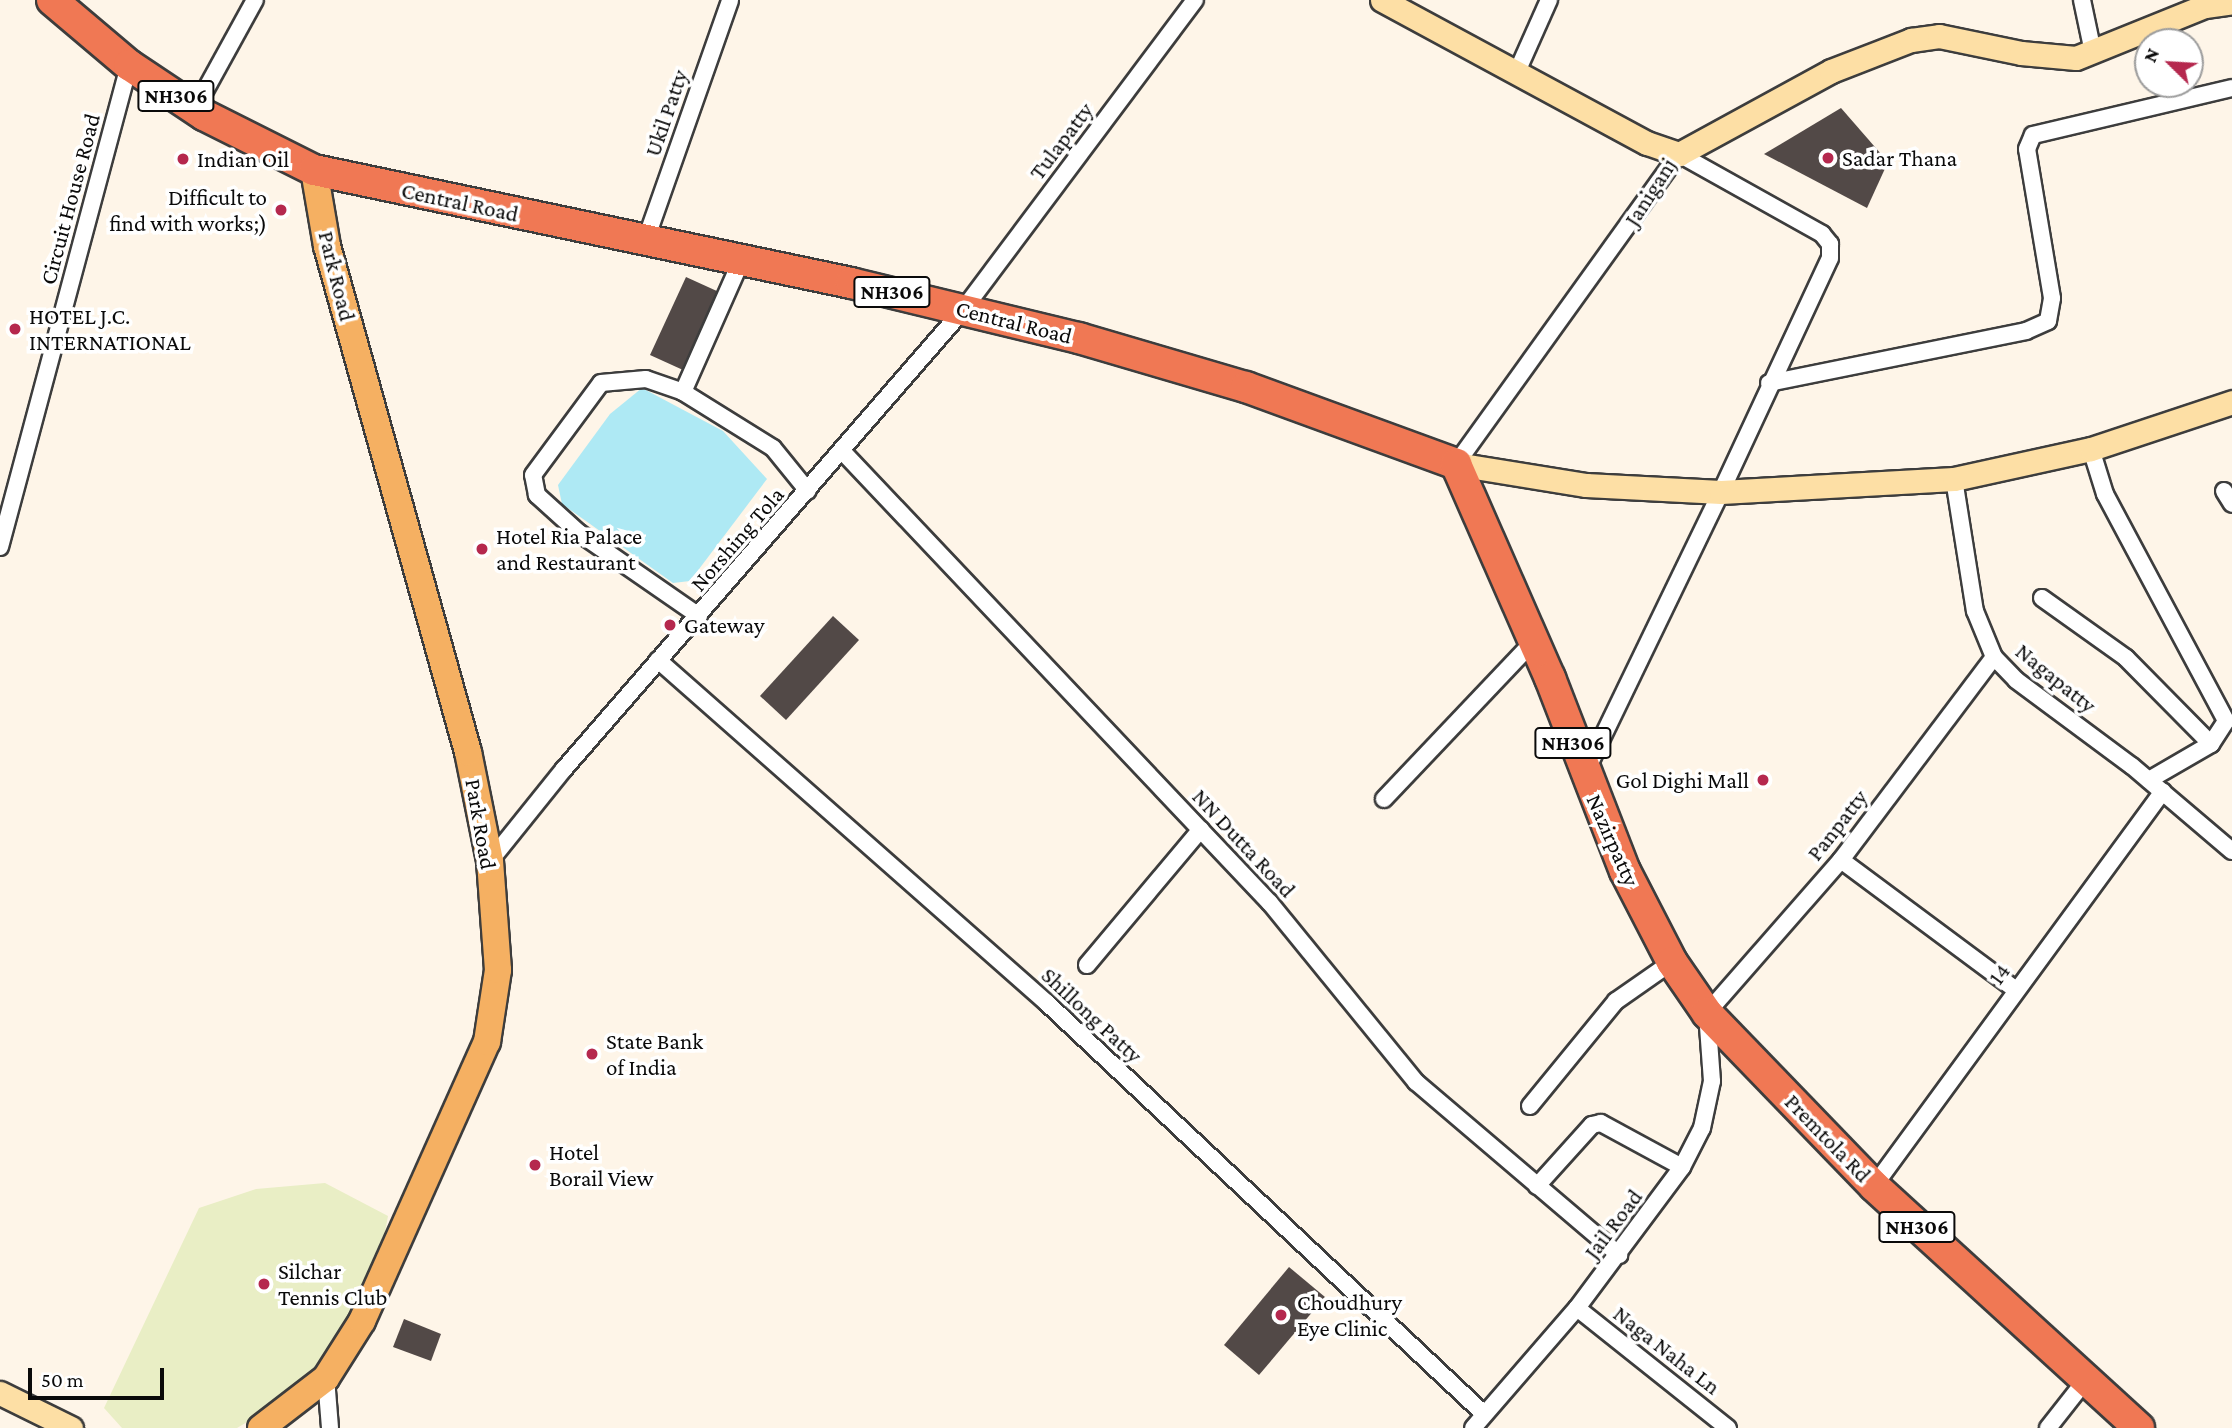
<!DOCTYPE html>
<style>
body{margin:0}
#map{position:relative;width:2232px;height:1428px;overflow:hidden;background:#fef5e8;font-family:"Crimson Pro",serif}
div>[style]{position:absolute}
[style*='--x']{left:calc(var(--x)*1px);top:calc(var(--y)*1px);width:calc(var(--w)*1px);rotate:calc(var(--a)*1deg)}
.pitch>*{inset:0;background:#e9eec5}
.water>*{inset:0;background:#aee9f4}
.building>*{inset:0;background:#524947}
.roads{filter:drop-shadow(2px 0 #3d3d3d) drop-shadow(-2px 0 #3d3d3d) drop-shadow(0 2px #3d3d3d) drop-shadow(0 -2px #3d3d3d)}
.street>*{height:16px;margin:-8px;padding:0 8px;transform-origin:8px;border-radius:8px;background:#fff}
.secondary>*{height:23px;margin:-11.5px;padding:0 11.5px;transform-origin:11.5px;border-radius:11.5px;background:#fddfa5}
.primary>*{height:26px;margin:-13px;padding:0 13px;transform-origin:13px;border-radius:13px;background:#f5b062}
.highway>*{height:30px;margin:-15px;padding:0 15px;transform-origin:15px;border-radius:15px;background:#f07854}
.dots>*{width:19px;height:19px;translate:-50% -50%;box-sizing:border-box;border:4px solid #fff;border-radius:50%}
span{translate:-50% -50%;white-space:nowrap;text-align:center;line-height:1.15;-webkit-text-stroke:7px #fff;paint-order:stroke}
.shield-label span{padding:2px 5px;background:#fff;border:2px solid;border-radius:5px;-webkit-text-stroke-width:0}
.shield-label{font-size:21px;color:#0a0a0a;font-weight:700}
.street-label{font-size:23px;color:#0a0a0a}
.poi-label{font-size:23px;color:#0a0a0a}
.left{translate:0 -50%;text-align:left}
.right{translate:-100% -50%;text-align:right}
.north{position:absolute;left:2134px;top:28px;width:70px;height:70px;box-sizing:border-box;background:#fff;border:2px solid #9d9d9d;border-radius:50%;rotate:294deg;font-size:19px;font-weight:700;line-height:28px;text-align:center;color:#0a0a0a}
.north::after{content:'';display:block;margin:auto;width:24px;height:32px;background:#b5284e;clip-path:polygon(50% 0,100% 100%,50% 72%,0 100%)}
.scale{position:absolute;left:28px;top:1368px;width:136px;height:32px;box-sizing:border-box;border:4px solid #0a0a0a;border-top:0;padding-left:9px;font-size:21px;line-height:24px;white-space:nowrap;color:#0a0a0a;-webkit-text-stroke:5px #fff;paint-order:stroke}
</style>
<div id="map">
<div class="pitch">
<div style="clip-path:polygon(325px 1183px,388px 1216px,380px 1258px,339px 1349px,289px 1397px,237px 1428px,122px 1428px,104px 1408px,199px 1208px,256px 1189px)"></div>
</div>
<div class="water">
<div style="clip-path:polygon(642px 388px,723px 431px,767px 479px,690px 581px,673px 583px,562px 504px,558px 485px,610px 414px)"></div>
</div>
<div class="building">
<div style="clip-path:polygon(1841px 108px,1888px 162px,1867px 208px,1764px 154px)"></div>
<div style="clip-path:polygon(686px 277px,719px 292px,683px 370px,650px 355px)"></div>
<div style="clip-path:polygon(833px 616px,859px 640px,786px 720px,760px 696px)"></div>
<div style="clip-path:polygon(1289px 1267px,1325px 1297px,1259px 1375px,1224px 1345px)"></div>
<div style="clip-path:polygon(404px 1319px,441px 1334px,431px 1361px,393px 1347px)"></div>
</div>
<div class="roads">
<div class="street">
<div style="--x:2082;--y:0;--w:53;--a:78.1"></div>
<div style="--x:1516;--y:74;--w:81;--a:-66"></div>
<div style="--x:195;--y:109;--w:124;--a:-61.2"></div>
<div style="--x:645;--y:242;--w:256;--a:-70.6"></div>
<div style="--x:1769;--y:383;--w:262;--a:-11.4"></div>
<div style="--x:2026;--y:331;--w:24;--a:-24"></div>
<div style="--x:2048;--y:321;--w:23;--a:-80"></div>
<div style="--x:2052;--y:298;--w:151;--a:-99.5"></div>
<div style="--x:2027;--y:149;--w:15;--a:-67"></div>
<div style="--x:2033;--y:135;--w:204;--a:-13.3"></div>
<div style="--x:683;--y:392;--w:143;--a:-66.1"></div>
<div style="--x:2091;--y:449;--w:47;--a:72.7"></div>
<div style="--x:2105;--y:494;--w:257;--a:61.9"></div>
<div style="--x:2226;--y:721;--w:27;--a:123"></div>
<div style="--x:2211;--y:744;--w:72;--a:149.9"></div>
<div style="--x:843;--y:452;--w:621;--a:46.57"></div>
<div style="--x:1270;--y:903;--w:231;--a:50.8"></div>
<div style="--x:1416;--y:1082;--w:267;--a:40.4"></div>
<div style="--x:1456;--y:464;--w:382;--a:-54.3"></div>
<div style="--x:1679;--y:154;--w:164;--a:29.2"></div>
<div style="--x:1822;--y:234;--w:13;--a:51"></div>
<div style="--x:1830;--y:244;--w:14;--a:90"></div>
<div style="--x:1830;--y:258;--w:258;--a:115"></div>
<div style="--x:1721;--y:492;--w:310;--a:115.8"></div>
<div style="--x:1954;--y:479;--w:134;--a:81"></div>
<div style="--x:1975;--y:611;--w:50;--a:67.6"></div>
<div style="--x:1994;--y:657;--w:32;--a:46"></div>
<div style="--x:2016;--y:680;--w:144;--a:36.6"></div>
<div style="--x:2132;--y:766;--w:131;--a:40.4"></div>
<div style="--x:2224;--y:491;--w:15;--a:58"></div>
<div style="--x:0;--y:547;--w:499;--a:-75"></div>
<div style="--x:2042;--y:598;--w:103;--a:35.5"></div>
<div style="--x:2126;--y:658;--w:121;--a:45.3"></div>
<div style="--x:699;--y:616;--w:146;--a:-145.3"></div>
<div style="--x:579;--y:533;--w:57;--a:-137.9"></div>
<div style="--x:537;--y:495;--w:20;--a:-101"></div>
<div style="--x:533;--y:475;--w:114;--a:-53.5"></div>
<div style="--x:601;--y:383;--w:45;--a:-5.1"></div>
<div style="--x:646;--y:379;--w:39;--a:19"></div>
<div style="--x:683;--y:392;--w:106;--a:31.9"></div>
<div style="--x:773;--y:448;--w:55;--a:50.9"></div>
<div style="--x:658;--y:660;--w:519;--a:41.4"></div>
<div style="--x:1047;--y:1003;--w:600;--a:43.24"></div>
<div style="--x:1384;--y:799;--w:219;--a:-46.5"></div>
<div style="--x:1841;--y:860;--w:218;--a:36.6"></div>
<div style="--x:490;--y:861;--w:118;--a:-51.2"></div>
<div style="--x:564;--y:769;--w:608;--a:-49"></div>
<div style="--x:963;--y:310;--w:387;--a:-53.2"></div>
<div style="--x:1087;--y:965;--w:177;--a:-50"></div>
<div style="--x:1530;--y:1106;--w:136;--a:-50.7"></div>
<div style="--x:1616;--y:1001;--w:68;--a:-34.9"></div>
<div style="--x:1537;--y:1186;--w:82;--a:-48"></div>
<div style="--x:1592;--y:1125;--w:9;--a:-13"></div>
<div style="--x:1601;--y:1123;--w:92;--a:28.5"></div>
<div style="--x:1874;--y:1186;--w:489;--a:-53.8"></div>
<div style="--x:1577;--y:1308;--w:193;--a:38.5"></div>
<div style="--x:326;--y:1378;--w:50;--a:85.4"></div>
<div style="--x:1473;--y:1428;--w:159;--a:-49.1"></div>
<div style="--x:1577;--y:1308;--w:176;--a:-53.3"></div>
<div style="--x:1682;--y:1167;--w:44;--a:-62.9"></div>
<div style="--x:1702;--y:1128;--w:48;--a:-78"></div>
<div style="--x:1712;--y:1081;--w:68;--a:-94.2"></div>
<div style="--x:1707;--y:1013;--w:203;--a:-48.8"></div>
<div style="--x:1841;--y:860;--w:254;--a:-53"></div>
<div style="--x:2048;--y:1428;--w:60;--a:-51.8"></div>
</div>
<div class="secondary">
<div style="--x:1382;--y:0;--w:301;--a:28.4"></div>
<div style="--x:1647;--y:143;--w:34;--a:19"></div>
<div style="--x:1679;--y:154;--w:173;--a:-28.6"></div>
<div style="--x:1831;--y:71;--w:86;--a:-21.2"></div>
<div style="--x:1911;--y:40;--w:28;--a:-8"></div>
<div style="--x:1939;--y:36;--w:84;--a:11.7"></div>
<div style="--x:2021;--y:53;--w:55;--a:5.2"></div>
<div style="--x:2076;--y:58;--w:139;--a:-22"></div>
<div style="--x:2205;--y:6;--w:27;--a:-8"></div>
<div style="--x:1456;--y:464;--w:132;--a:9.2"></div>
<div style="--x:1586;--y:485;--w:135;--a:3"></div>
<div style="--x:1721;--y:492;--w:233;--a:-3.2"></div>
<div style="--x:1954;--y:479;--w:140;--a:-12.4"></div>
<div style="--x:2091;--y:449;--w:149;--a:-18.4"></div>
<div style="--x:0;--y:1393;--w:79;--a:26.2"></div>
</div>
<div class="primary">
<div style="--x:261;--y:1428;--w:82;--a:-37.6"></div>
<div style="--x:326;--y:1378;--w:67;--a:-57.7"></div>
<div style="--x:362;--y:1321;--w:306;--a:-65.9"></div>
<div style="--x:487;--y:1042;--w:73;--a:-81.3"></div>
<div style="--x:498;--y:970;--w:109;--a:-94.2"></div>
<div style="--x:490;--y:861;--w:111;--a:-101.4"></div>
<div style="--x:468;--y:752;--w:525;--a:-105.57"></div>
<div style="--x:327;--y:246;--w:77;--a:-99.7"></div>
</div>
<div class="highway">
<div style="--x:52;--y:0;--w:101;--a:40.2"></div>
<div style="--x:129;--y:65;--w:90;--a:33.7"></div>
<div style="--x:204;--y:115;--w:123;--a:26.6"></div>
<div style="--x:314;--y:170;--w:549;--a:11.88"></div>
<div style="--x:851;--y:283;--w:235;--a:13.6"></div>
<div style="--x:1079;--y:338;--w:174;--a:16.4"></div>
<div style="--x:1246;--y:387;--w:224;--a:20.1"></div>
<div style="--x:1456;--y:464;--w:234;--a:66.3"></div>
<div style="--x:1550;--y:678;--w:207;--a:68.8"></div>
<div style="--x:1625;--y:871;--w:102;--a:62.7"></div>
<div style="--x:1672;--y:962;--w:62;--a:55.5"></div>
<div style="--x:1707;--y:1013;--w:240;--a:46"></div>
<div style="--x:1874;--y:1186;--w:359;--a:42.4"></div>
</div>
</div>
<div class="dots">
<div style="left:1828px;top:158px;background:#b5284e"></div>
<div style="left:183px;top:159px;background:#b5284e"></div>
<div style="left:281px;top:210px;background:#b5284e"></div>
<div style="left:15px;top:329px;background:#b5284e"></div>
<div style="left:482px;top:549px;background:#b5284e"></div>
<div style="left:670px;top:625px;background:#b5284e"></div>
<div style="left:1763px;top:780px;background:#b5284e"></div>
<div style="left:592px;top:1054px;background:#b5284e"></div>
<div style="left:535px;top:1165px;background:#b5284e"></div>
<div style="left:264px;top:1284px;background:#b5284e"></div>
<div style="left:1281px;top:1315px;background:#b5284e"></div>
</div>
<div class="shield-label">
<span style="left:176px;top:96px">NH306</span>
<span style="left:892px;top:292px">NH306</span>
<span style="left:1573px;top:743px">NH306</span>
<span style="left:1917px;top:1227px">NH306</span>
</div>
<div class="street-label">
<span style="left:666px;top:113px;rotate:-71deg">Ukil Patty</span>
<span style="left:1061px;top:141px;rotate:-53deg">Tulapatty</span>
<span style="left:1650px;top:192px;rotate:-57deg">Janiganj</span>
<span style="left:70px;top:199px;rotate:-75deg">Circuit House Road</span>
<span style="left:460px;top:202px;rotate:12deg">Central Road</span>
<span style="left:337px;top:276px;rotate:76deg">Park Road</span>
<span style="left:1014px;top:322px;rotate:14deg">Central Road</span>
<span style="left:737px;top:539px;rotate:-49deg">Norshing Tola</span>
<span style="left:2056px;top:678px;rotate:39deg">Nagapatty</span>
<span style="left:481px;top:824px;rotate:80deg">Park Road</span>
<span style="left:1837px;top:825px;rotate:-52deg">Panpatty</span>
<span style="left:1613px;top:840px;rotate:66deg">Nazirpatty</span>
<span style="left:1244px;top:843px;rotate:47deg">NN Dutta Road</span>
<span style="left:1999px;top:974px;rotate:-54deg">14</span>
<span style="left:1092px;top:1015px;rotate:43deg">Shillong Patty</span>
<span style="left:1828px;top:1138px;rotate:46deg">Premtola Rd</span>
<span style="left:1613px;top:1224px;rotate:-53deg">Jail Road</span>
<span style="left:1667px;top:1350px;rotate:38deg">Naga Naha Ln</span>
</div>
<div class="poi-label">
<span class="left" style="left:1842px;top:158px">Sadar Thana</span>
<span class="left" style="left:197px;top:159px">Indian Oil</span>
<span class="right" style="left:267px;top:210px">Difficult to<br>find with works;)</span>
<span class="left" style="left:29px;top:329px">HOTEL J.C.<br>INTERNATIONAL</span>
<span class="left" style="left:496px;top:549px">Hotel Ria Palace<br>and Restaurant</span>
<span class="left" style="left:684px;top:625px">Gateway</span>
<span class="right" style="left:1749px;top:780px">Gol Dighi Mall</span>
<span class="left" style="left:606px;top:1054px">State Bank<br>of India</span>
<span class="left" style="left:549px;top:1165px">Hotel<br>Borail View</span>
<span class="left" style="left:278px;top:1284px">Silchar<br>Tennis Club</span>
<span class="left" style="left:1297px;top:1315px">Choudhury<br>Eye Clinic</span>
</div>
<div class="north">N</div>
<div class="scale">50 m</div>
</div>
